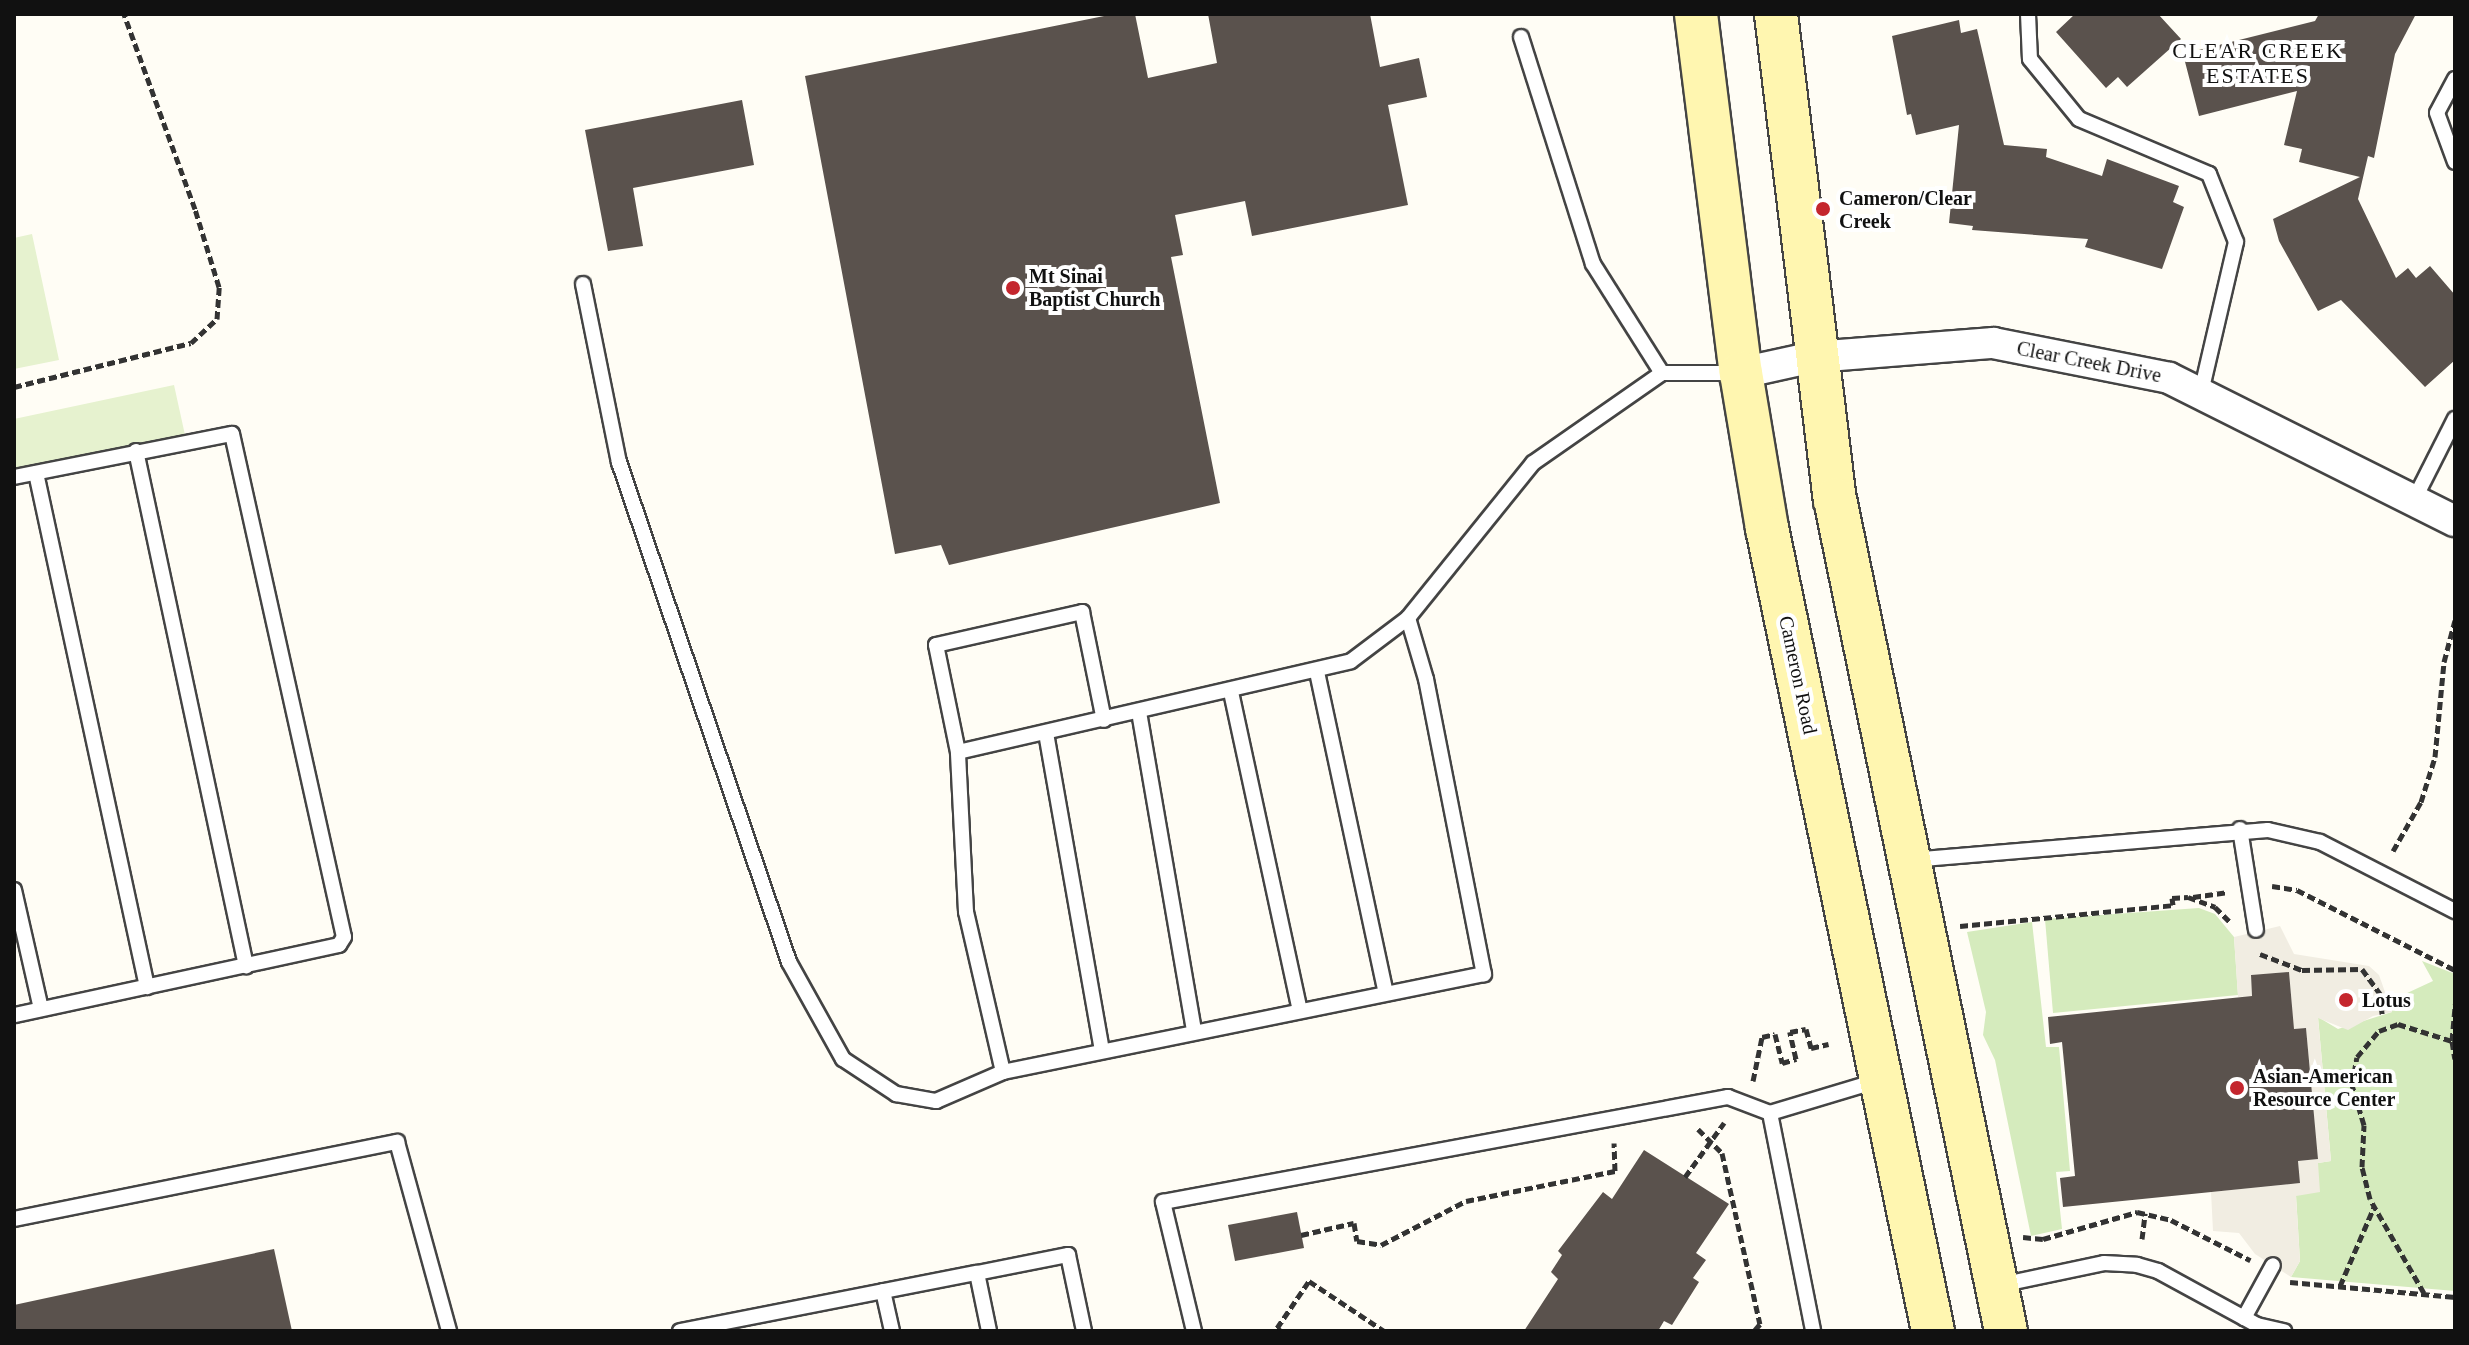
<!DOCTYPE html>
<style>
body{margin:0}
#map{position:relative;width:2469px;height:1345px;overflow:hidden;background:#fffdf5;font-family:Georgia,serif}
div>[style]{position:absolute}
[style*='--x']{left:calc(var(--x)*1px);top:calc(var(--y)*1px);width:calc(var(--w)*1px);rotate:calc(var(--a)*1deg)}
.green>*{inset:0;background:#d5ebbd}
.pitch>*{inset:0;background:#e6f2cf}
.plaza>*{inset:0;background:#f1ede2}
.building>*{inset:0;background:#5a524d}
.path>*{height:5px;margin-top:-2.5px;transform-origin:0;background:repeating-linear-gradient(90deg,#333 0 8px,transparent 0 12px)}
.roads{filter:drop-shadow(2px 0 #444) drop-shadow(-2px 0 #444) drop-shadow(0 2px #444) drop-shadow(0 -2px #444)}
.service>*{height:14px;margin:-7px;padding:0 7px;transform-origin:7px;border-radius:7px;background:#fff}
.minor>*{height:30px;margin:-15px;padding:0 15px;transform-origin:15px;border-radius:15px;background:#fff}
.secondary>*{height:42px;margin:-21px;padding:0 21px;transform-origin:21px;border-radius:21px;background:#fff6b0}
.dots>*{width:22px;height:22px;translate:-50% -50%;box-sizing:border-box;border:4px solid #fff;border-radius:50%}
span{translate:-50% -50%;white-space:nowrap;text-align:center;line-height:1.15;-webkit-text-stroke:8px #fff;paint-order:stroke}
.poi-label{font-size:20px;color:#111;font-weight:700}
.left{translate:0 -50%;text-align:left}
.street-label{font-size:20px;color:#111}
.neighbourhood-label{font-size:22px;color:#111;letter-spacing:2px}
.frame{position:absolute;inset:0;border:16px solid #111;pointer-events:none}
</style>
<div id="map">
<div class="green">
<div style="clip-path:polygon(2199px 908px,2215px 914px,2234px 937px,2238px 995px,2053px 1013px,2045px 919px)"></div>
<div style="clip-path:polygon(2032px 922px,2046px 1047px,2059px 1047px,2070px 1171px,2056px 1172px,2062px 1229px,2031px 1236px,1995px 1060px,1983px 1035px,1986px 1012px,1967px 932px)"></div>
<div style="clip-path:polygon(2422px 961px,2455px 974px,2455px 1291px,2291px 1277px,2300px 1261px,2296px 1195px,2318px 1163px,2331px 1161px,2318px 1017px,2338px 1029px,2392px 1012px,2390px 1001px,2433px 981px)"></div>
</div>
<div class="pitch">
<div style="clip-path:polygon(32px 234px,59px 360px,14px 369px,14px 238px)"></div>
<div style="clip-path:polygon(174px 385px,185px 435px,14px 473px,14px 419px)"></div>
</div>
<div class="plaza">
<div style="clip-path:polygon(2280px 926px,2294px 954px,2369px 966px,2379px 975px,2392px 1012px,2373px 1016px,2348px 1030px,2318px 1018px,2331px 1161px,2318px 1163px,2320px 1192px,2296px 1196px,2300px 1261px,2291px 1277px,2255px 1254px,2239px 1233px,2213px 1231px,2211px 1192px,2300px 1183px,2298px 1161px,2318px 1159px,2306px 1028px,2283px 1030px,2292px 1006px,2289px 972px,2251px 975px,2252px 996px,2238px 997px,2234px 937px)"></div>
</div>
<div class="building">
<div style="clip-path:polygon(1114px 14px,1135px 14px,1148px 78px,1217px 63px,1208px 14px,1370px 14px,1380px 67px,1419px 58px,1427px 97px,1388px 105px,1408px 205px,1252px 236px,1245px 201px,1175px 215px,1183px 255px,1171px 257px,1220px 503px,949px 565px,941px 545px,895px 554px,805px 76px)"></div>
<div style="clip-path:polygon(2075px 14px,2158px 14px,2181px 39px,2127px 87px,2118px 77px,2106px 88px,2056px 32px)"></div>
<div style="clip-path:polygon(2319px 14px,2416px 14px,2395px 54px,2374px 158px,2368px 156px,2358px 199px,2396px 278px,2408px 268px,2416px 278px,2430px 266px,2455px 295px,2455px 360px,2425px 387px,2341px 300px,2318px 311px,2279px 241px,2273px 219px,2360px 177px,2299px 162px,2302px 149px,2284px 145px,2297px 91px,2199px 116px,2183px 54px,2315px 21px)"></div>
<div style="clip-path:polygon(1959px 20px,1961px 33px,1977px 29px,2004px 145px,2047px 149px,2046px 157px,2102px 176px,2107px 159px,2179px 186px,2173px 202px,2184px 207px,2162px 269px,2085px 247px,2088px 239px,1972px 230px,1973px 226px,1949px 223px,1959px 125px,1916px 135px,1911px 114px,1907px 115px,1892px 36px)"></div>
<div style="clip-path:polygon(742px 100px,754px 165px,633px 188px,643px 246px,608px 251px,585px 130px)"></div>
<div style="clip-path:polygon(2289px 972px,2294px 1029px,2306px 1028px,2318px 1159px,2298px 1161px,2300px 1183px,2063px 1207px,2060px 1178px,2075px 1176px,2062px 1042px,2050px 1044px,2048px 1017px,2252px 996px,2251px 975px)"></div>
<div style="clip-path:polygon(1644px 1150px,1729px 1204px,1696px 1253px,1706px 1260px,1693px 1278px,1699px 1282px,1672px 1325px,1664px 1321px,1658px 1331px,1524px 1331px,1558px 1279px,1551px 1272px,1562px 1255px,1558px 1251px,1603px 1192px,1612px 1199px)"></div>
<div style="clip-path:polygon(1297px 1212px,1304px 1248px,1235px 1261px,1228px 1225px)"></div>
<div style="clip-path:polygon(274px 1249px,292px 1331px,14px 1331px,14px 1305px)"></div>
</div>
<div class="path">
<div style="--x:14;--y:387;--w:182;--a:-14"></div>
<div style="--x:191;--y:343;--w:35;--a:-43"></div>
<div style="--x:217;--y:319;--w:32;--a:-86"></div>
<div style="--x:219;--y:287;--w:82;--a:-107.1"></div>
<div style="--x:195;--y:209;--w:208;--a:-110"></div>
<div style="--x:2393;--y:851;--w:56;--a:-60.3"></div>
<div style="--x:2421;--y:802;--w:47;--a:-72.7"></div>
<div style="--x:2435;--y:757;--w:95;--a:-84.6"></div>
<div style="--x:2444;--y:662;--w:43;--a:-75.3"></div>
<div style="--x:2272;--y:886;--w:25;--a:9"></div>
<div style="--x:2297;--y:890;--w:177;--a:26.9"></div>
<div style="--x:2193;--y:897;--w:34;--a:-8"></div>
<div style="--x:1960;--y:926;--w:214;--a:-5.6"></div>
<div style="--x:2173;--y:905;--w:7;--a:-98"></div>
<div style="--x:2172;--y:898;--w:16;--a:-4"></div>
<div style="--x:2188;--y:897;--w:29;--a:20"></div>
<div style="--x:2215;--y:907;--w:20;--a:45"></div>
<div style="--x:2260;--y:954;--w:45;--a:20.9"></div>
<div style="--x:2302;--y:970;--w:60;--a:-1"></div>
<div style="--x:2362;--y:969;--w:31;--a:54"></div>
<div style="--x:2380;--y:994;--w:20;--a:84"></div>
<div style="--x:2452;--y:1041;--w:37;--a:-85"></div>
<div style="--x:1753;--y:1081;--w:45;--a:-78.4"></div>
<div style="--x:1762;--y:1037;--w:13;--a:-13"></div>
<div style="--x:1775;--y:1034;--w:30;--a:76"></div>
<div style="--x:1782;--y:1063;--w:15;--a:-16"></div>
<div style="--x:1796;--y:1059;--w:28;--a:-103"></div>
<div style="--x:1790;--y:1032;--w:16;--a:-11"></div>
<div style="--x:1806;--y:1029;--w:20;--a:75"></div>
<div style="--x:1811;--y:1048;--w:18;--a:-13"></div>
<div style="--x:1698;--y:1129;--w:34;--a:45"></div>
<div style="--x:1722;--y:1153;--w:175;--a:77.5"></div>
<div style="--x:1760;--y:1324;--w:9;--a:131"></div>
<div style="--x:1685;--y:1177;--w:67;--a:-54.2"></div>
<div style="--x:1301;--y:1235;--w:54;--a:-12.8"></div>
<div style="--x:1354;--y:1223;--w:18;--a:81"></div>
<div style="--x:1357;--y:1241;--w:24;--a:9"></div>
<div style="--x:1381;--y:1245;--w:96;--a:-27.4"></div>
<div style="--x:1466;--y:1201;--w:152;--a:-11.4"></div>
<div style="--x:1615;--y:1171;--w:28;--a:-92"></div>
<div style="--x:2023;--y:1237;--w:20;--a:6"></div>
<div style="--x:2043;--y:1239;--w:98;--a:-16"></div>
<div style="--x:2137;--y:1212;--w:35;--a:13"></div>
<div style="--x:2171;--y:1220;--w:89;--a:26.9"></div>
<div style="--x:2142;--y:1239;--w:26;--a:-83"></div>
<div style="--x:2290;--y:1282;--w:166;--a:5.2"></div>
<div style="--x:2340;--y:1286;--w:86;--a:-66.7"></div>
<div style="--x:2424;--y:1293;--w:108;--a:-119.9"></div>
<div style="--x:2370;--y:1199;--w:33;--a:-104"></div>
<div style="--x:2362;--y:1167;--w:42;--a:-87.3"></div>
<div style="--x:2364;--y:1125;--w:42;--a:-106.7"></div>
<div style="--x:2352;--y:1085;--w:28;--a:-80"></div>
<div style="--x:2357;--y:1057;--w:34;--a:-50"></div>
<div style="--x:2379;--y:1031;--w:20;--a:-20"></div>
<div style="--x:2398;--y:1024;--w:57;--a:17.5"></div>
<div style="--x:2452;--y:1041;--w:18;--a:81"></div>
<div style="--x:1281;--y:1331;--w:5;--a:-143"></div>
<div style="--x:1277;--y:1328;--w:57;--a:-55.8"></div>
<div style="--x:1309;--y:1281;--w:90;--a:33.7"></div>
</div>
<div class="roads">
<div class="service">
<div style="--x:2028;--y:14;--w:45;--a:87.5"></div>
<div style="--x:2030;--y:59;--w:77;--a:50.8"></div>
<div style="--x:2079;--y:119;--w:141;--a:22.9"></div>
<div style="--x:2209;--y:174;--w:73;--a:68.3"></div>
<div style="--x:2236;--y:242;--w:155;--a:103.1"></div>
<div style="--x:1521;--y:37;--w:238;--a:72.4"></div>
<div style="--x:1593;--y:264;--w:129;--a:57.7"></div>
<div style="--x:2455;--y:79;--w:38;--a:118"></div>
<div style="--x:2437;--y:113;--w:52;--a:69.8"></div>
<div style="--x:583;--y:284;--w:182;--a:78.6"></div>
<div style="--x:619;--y:462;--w:528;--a:71.22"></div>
<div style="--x:789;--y:962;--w:111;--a:60.9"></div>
<div style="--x:843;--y:1059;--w:64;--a:33.4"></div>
<div style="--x:896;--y:1094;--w:41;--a:9.9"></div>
<div style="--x:936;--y:1101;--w:73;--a:-23.4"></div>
<div style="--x:136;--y:451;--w:527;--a:77.94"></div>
<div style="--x:36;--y:473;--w:526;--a:77.81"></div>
<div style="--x:14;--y:477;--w:222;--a:-11.2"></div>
<div style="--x:232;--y:434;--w:515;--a:77.45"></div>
<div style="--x:344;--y:937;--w:9;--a:122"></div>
<div style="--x:339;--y:945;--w:332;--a:167.8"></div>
<div style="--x:2414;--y:500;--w:91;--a:-63.2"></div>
<div style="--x:1408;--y:618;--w:64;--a:73.6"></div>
<div style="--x:1426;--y:679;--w:301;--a:78.9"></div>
<div style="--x:1484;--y:974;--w:491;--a:168.5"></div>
<div style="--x:1003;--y:1072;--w:164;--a:-103"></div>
<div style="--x:966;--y:912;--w:160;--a:-92.9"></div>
<div style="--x:958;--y:752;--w:403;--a:-13"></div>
<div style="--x:1351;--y:661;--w:71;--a:-37"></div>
<div style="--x:1408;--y:618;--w:199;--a:-51.1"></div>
<div style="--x:1533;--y:463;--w:157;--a:-34.9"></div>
<div style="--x:1662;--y:373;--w:74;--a:0"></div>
<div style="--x:1317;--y:672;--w:328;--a:77.9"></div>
<div style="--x:1231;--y:692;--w:326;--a:77.8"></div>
<div style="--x:1139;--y:712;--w:325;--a:80.2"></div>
<div style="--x:1046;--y:733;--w:323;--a:80"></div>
<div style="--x:958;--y:752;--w:109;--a:-101.6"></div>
<div style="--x:936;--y:645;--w:150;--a:-12.7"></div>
<div style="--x:1082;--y:612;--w:110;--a:78.5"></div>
<div style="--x:2240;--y:829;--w:102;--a:81"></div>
<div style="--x:1911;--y:860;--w:358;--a:-4.8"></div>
<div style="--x:2268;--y:830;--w:53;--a:13"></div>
<div style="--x:2320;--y:842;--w:152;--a:27.1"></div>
<div style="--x:14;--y:890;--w:122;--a:77.2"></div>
<div style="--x:1770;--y:1113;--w:112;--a:-16.7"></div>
<div style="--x:14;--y:1219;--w:391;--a:-11.4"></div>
<div style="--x:397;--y:1142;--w:196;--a:74.6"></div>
<div style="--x:977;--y:1273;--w:93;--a:-11.2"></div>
<div style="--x:1068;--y:1255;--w:78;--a:78.1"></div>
<div style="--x:2000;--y:1285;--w:106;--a:-11.9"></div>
<div style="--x:2104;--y:1263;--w:33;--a:3"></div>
<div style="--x:2137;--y:1265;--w:22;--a:16"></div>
<div style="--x:2158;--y:1271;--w:113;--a:28.6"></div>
<div style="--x:2257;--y:1325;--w:28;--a:13"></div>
<div style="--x:883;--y:1291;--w:41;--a:77.3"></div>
<div style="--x:2244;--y:1318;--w:60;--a:-61.3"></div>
<div style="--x:680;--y:1331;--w:303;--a:-11.1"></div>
<div style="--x:977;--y:1273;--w:59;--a:78.3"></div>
<div style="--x:1194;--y:1331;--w:133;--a:-103.5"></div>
<div style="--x:1163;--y:1202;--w:575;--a:-10.53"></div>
<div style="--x:1728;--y:1097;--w:45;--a:20.9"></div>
<div style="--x:1770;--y:1113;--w:222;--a:78.8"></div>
</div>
<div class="minor">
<div style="--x:1741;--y:373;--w:75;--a:-12.4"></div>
<div style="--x:1814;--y:357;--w:180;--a:-4.5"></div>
<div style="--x:1993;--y:343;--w:179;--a:11.2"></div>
<div style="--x:2169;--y:378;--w:320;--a:26.6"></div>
</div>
<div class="secondary">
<div style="--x:1696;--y:14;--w:362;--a:82.9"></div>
<div style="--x:1741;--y:373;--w:157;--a:80.5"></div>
<div style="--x:1767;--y:528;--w:820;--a:78.32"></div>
<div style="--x:1776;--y:14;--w:489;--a:83.1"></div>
<div style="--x:1835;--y:499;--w:849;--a:78.39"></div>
</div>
</div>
<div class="dots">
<div style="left:1823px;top:209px;background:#c4262e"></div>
<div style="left:1013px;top:288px;background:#c4262e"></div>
<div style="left:2346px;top:1000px;background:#c4262e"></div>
<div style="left:2237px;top:1088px;background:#c4262e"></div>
</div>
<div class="poi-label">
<span class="left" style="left:1839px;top:210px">Cameron/Clear<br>Creek</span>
<span class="left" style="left:1029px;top:288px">Mt Sinai<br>Baptist Church</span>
<span class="left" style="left:2362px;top:1000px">Lotus</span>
<span class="left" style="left:2253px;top:1088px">Asian-American<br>Resource Center</span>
</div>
<div class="street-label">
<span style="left:2089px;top:362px;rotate:11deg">Clear Creek Drive</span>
<span style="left:1798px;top:675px;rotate:78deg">Cameron Road</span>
</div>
<div class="neighbourhood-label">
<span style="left:2258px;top:63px">CLEAR CREEK<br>ESTATES</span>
</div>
<div class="frame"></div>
</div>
